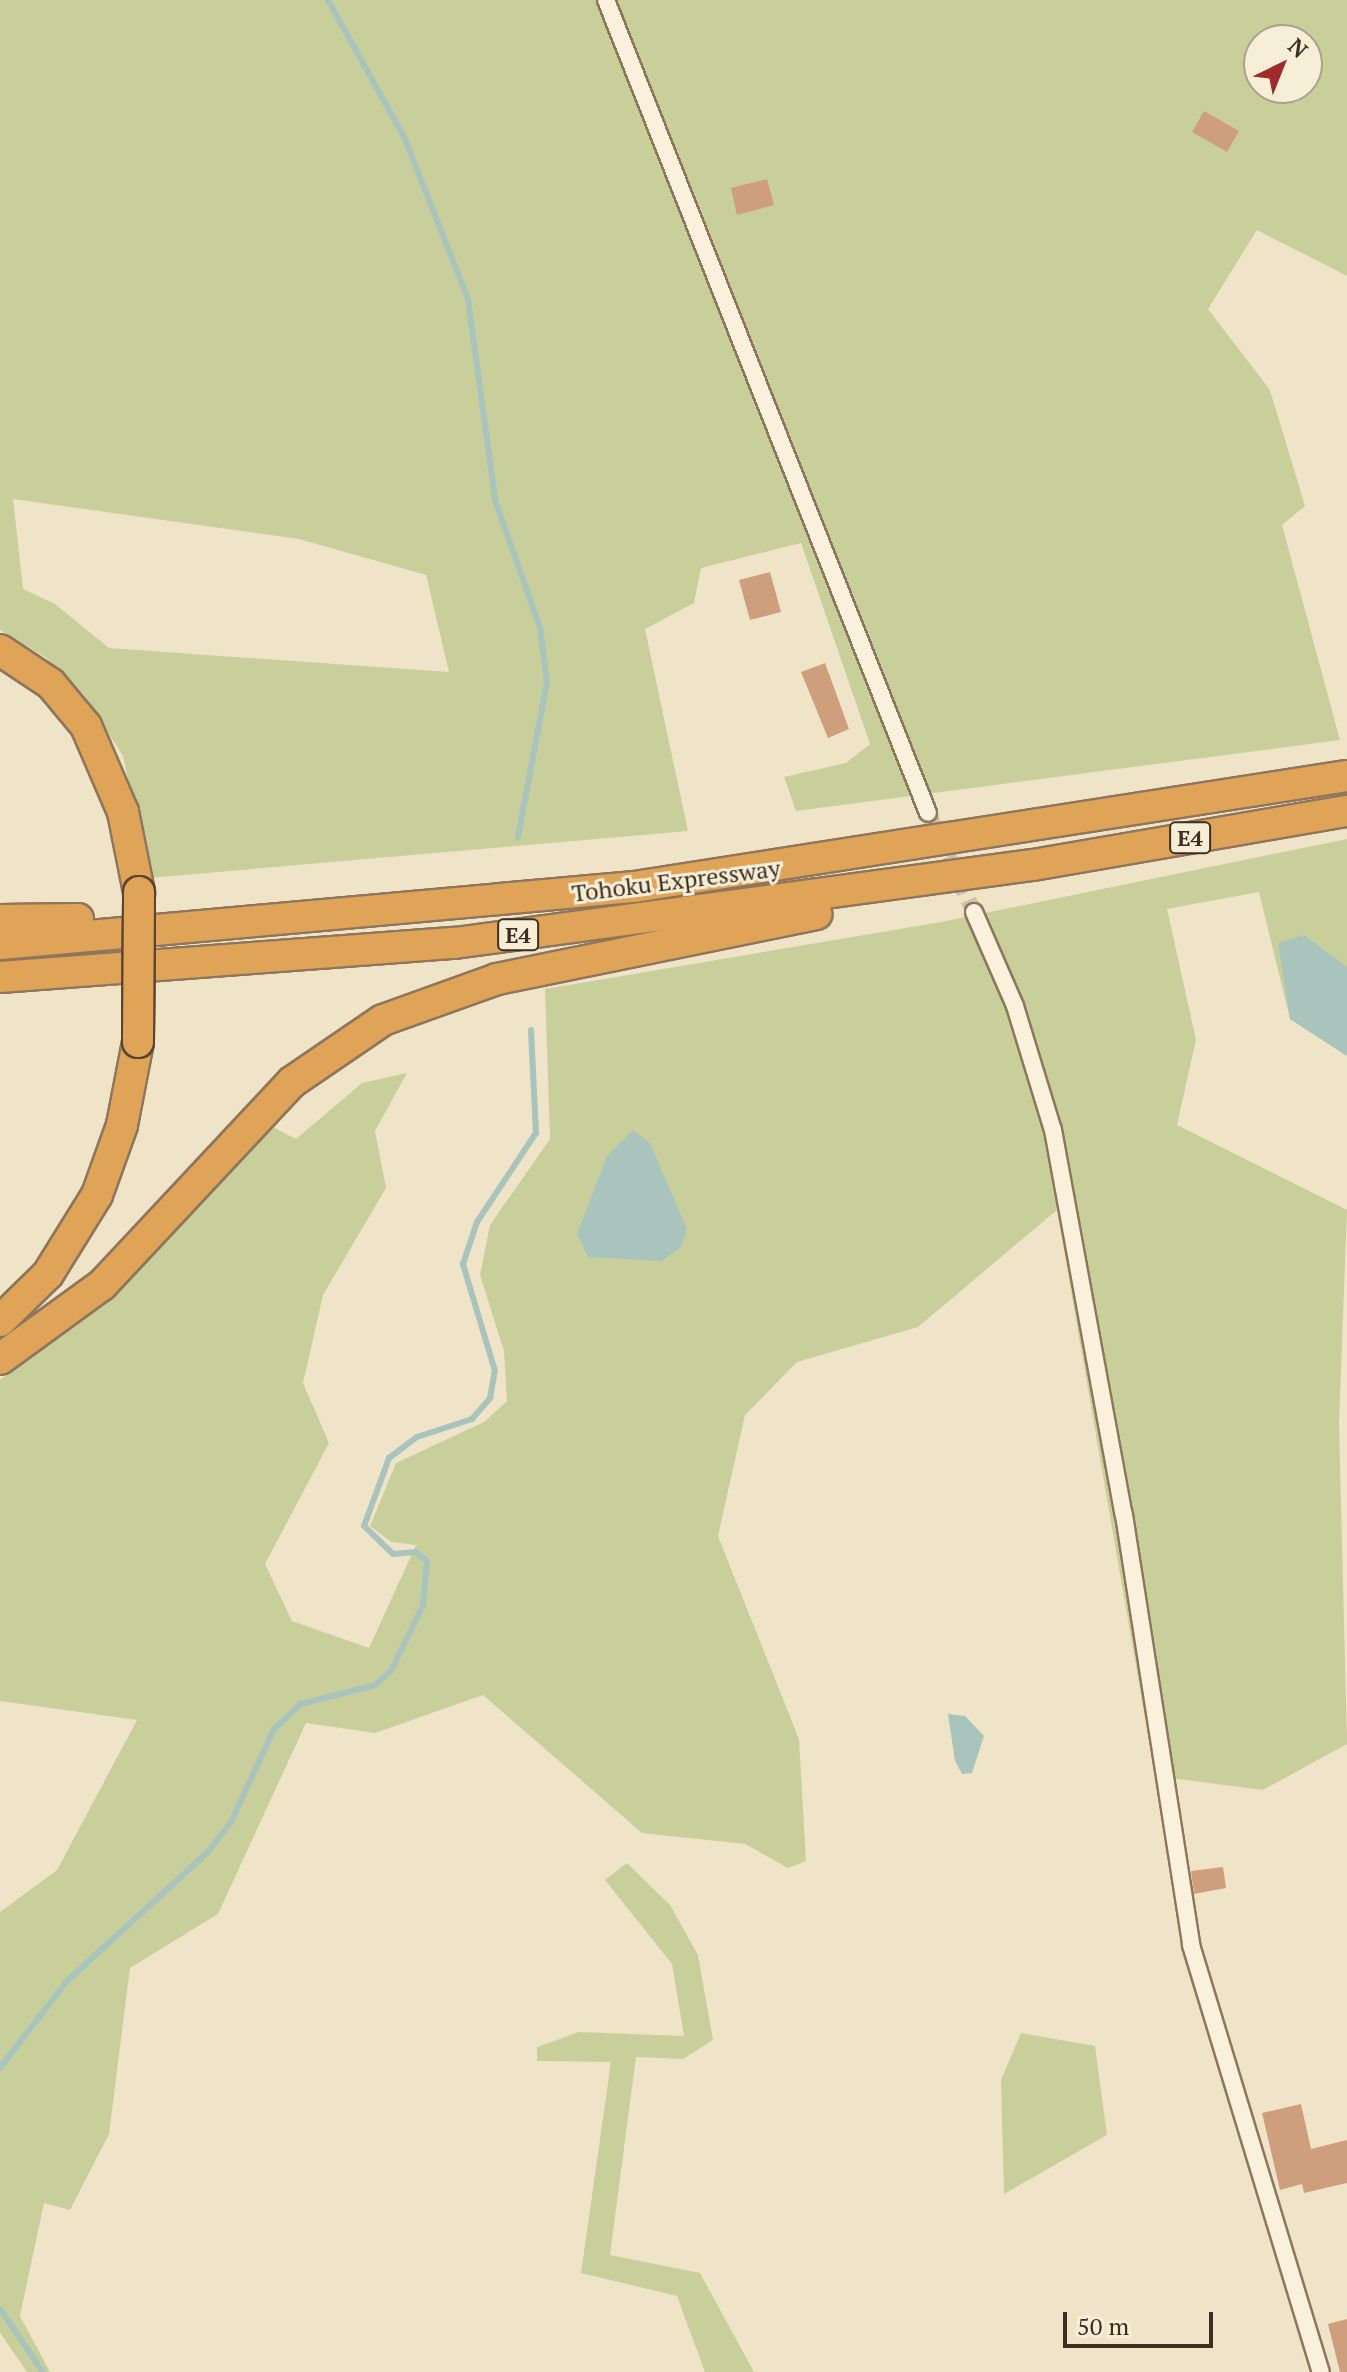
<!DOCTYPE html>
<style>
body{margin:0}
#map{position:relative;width:1347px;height:2372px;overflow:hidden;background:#f0e4c8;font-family:"PT Serif",serif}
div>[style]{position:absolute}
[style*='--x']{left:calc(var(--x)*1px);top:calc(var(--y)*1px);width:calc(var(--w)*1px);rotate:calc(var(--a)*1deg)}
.green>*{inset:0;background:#c9cf9b}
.water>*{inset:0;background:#a9c4bc}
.stream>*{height:6px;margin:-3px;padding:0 3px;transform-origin:3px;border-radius:3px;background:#a9c4bc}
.building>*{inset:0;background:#cf9f7d}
.minor-tunnel>*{height:16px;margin-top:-8px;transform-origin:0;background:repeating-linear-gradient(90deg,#ccc0a6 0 16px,transparent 0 24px)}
.roads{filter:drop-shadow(2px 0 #8d765c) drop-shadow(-2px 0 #8d765c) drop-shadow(0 2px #8d765c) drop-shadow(0 -2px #8d765c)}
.minor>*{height:16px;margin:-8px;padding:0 8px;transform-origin:8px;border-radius:8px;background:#faf1dc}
.motorway>*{height:30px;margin:-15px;padding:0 15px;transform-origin:15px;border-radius:15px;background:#e0a458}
.bridges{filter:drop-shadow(2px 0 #5b4430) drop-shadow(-2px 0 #5b4430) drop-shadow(0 2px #5b4430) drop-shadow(0 -2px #5b4430)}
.motorway-bridge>*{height:30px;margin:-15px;padding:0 15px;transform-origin:15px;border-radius:15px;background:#e0a458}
span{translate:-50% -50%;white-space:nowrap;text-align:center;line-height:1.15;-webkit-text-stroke:6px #f7eed8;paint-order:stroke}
.shield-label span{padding:2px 6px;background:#f7eed8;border:2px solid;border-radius:6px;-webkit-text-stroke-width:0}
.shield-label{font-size:22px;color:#3d2e20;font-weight:700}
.street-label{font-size:24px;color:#3d2e20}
.north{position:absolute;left:1243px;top:24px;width:80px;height:80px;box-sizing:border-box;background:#f7eed8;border:2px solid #ada18e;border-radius:50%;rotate:43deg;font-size:22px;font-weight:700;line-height:32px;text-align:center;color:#3d2e20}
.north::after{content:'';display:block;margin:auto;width:28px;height:36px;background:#9e2a2b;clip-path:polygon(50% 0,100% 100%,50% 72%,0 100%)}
.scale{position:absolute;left:1063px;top:2312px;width:150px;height:36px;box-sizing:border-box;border:4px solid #3d2e20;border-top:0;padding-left:10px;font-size:24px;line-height:28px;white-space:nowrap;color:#3d2e20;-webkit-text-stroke:6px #f7eed8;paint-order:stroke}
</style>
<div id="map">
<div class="green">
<div style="clip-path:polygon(evenodd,0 0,1347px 0,1347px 276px,1257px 230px,1208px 309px,1270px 390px,1305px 506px,1282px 525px,1340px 740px,796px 811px,784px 777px,846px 763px,870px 744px,801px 543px,701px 568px,694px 603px,645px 629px,688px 831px,149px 878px,123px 756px,84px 695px,45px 657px,0 630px,0 0,1259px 40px,1307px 40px,1307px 88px,1259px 88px,1259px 40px,0 0,13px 499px,299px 539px,426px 575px,449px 672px,109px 648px,55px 604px,23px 589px,13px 499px)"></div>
<div style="clip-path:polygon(1347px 839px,1347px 1056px,1290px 1019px,1259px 892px,1167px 909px,1196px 1040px,1177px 1125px,1347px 1210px,1339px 1423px,1347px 1744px,1263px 1790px,1155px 1776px,1057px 1210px,918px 1327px,797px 1362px,745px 1415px,718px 1536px,799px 1739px,806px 1861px,788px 1868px,745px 1844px,642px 1833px,483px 1695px,375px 1733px,306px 1723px,218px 1914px,130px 1968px,109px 2134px,70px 2210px,44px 2203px,20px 2316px,50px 2372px,27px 2372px,0 2333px,0 1912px,57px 1870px,137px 1720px,0 1701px,0 1380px,108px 1299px,271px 1126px,296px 1139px,362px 1083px,407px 1073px,375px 1131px,386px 1188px,323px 1295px,303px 1383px,329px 1443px,265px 1564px,292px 1621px,369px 1648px,416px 1545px,391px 1542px,370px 1526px,396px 1463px,484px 1422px,507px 1401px,504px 1351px,480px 1275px,490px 1225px,550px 1139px,545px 989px,941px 922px)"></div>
<div style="clip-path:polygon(627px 1863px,670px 1905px,698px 1955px,713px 2040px,683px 2059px,636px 2057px,610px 2255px,700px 2273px,754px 2372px,705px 2372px,677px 2296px,581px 2273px,611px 2062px,537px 2061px,537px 2047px,579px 2032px,684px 2036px,672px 1964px,605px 1880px)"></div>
<div style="clip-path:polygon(1021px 2033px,1095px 2046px,1107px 2135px,1004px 2194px,1001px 2080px)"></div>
</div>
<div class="water">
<div style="clip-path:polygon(1304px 935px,1347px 967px,1347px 1056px,1290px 1019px,1278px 943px)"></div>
<div style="clip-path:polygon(633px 1130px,650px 1143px,687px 1229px,681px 1247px,662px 1261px,588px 1257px,577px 1234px,607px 1156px)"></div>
<div style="clip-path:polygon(948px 1714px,965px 1716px,984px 1736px,972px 1773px,962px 1774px,955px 1761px)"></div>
</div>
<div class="stream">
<div style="--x:328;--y:0;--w:159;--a:61"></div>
<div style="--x:405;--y:139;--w:172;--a:68.5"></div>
<div style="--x:468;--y:299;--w:203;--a:82.3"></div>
<div style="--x:495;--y:500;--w:136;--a:70.6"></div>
<div style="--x:540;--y:628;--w:54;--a:82.6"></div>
<div style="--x:547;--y:682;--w:158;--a:100.6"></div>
<div style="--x:0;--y:2068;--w:108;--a:-52.5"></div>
<div style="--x:66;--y:1982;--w:191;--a:-42.5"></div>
<div style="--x:207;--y:1853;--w:39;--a:-52"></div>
<div style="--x:231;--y:1822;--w:102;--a:-65.2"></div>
<div style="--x:274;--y:1729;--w:37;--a:-43"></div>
<div style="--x:301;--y:1704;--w:76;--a:-14.4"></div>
<div style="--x:375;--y:1685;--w:21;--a:-41"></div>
<div style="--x:391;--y:1671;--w:73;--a:-64.1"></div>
<div style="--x:423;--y:1605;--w:44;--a:-84.8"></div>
<div style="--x:427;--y:1561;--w:15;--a:-143"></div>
<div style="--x:415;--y:1552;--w:22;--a:175"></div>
<div style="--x:393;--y:1554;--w:40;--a:-136"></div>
<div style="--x:364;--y:1526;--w:72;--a:-69.8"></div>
<div style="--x:389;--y:1458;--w:35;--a:-37"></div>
<div style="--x:417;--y:1437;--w:58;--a:-18.1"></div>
<div style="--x:472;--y:1419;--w:28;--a:-49"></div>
<div style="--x:490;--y:1398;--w:27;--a:-80"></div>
<div style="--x:495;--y:1371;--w:112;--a:-106.7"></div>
<div style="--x:463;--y:1264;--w:44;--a:-71.6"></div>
<div style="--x:477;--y:1222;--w:107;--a:-56.5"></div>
<div style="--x:536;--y:1133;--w:103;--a:-92.8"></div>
<div style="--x:0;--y:2309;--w:76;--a:55.7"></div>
</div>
<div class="building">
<div style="clip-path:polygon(1204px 111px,1239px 131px,1227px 152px,1192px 132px)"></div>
<div style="clip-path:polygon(767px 179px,774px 205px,737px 215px,731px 188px)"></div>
<div style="clip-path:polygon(770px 572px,781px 612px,750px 620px,739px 580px)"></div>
<div style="clip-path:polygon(825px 663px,849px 729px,828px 738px,801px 672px)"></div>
<div style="clip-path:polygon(1223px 1867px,1226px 1888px,1194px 1894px,1191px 1871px)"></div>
<div style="clip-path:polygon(1301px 2104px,1311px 2149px,1347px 2140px,1347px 2183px,1304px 2193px,1302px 2184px,1280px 2190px,1262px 2113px)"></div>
<div style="clip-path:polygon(1347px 2319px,1347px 2372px,1340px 2372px,1328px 2324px)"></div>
</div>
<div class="minor-tunnel">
<div style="--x:928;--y:813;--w:109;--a:65.1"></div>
</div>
<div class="roads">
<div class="minor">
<div style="--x:606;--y:0;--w:874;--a:68.39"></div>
<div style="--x:974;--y:912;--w:103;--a:66.4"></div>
<div style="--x:1015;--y:1006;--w:130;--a:73"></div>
<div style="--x:1053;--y:1130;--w:391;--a:79.6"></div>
<div style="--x:1124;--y:1515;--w:435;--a:81.1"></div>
<div style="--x:1191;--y:1945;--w:446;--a:73.1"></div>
</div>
<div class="motorway">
<div style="--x:0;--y:650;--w:61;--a:33.7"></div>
<div style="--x:51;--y:684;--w:55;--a:50.2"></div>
<div style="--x:86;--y:726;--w:94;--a:66.7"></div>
<div style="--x:123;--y:812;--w:82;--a:78.7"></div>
<div style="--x:0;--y:920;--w:78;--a:-0.7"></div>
<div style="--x:0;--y:944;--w:637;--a:-5.14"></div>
<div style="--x:634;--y:887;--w:722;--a:-8.85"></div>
<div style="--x:0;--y:977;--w:456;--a:-4.3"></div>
<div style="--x:455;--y:943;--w:583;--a:-7.69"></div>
<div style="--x:1033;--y:865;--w:319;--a:-9.8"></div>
<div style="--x:0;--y:1321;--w:67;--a:-44.4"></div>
<div style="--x:48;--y:1274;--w:93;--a:-58.2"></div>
<div style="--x:97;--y:1195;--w:74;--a:-70.3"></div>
<div style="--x:122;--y:1125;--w:85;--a:-79.1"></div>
<div style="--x:0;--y:1359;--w:126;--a:-36"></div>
<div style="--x:102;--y:1285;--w:278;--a:-46.9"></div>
<div style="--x:292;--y:1082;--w:110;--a:-34.3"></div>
<div style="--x:383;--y:1020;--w:121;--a:-19.8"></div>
<div style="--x:497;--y:979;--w:326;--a:-11.5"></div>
</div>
</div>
<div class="bridges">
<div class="motorway-bridge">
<div style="--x:138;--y:1042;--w:150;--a:-89.6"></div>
</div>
</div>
<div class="shield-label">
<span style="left:1190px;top:838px">E4</span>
<span style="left:518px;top:935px">E4</span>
</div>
<div class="street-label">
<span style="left:676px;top:881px;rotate:-7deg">Tohoku Expressway</span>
</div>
<div class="north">N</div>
<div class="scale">50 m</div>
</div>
